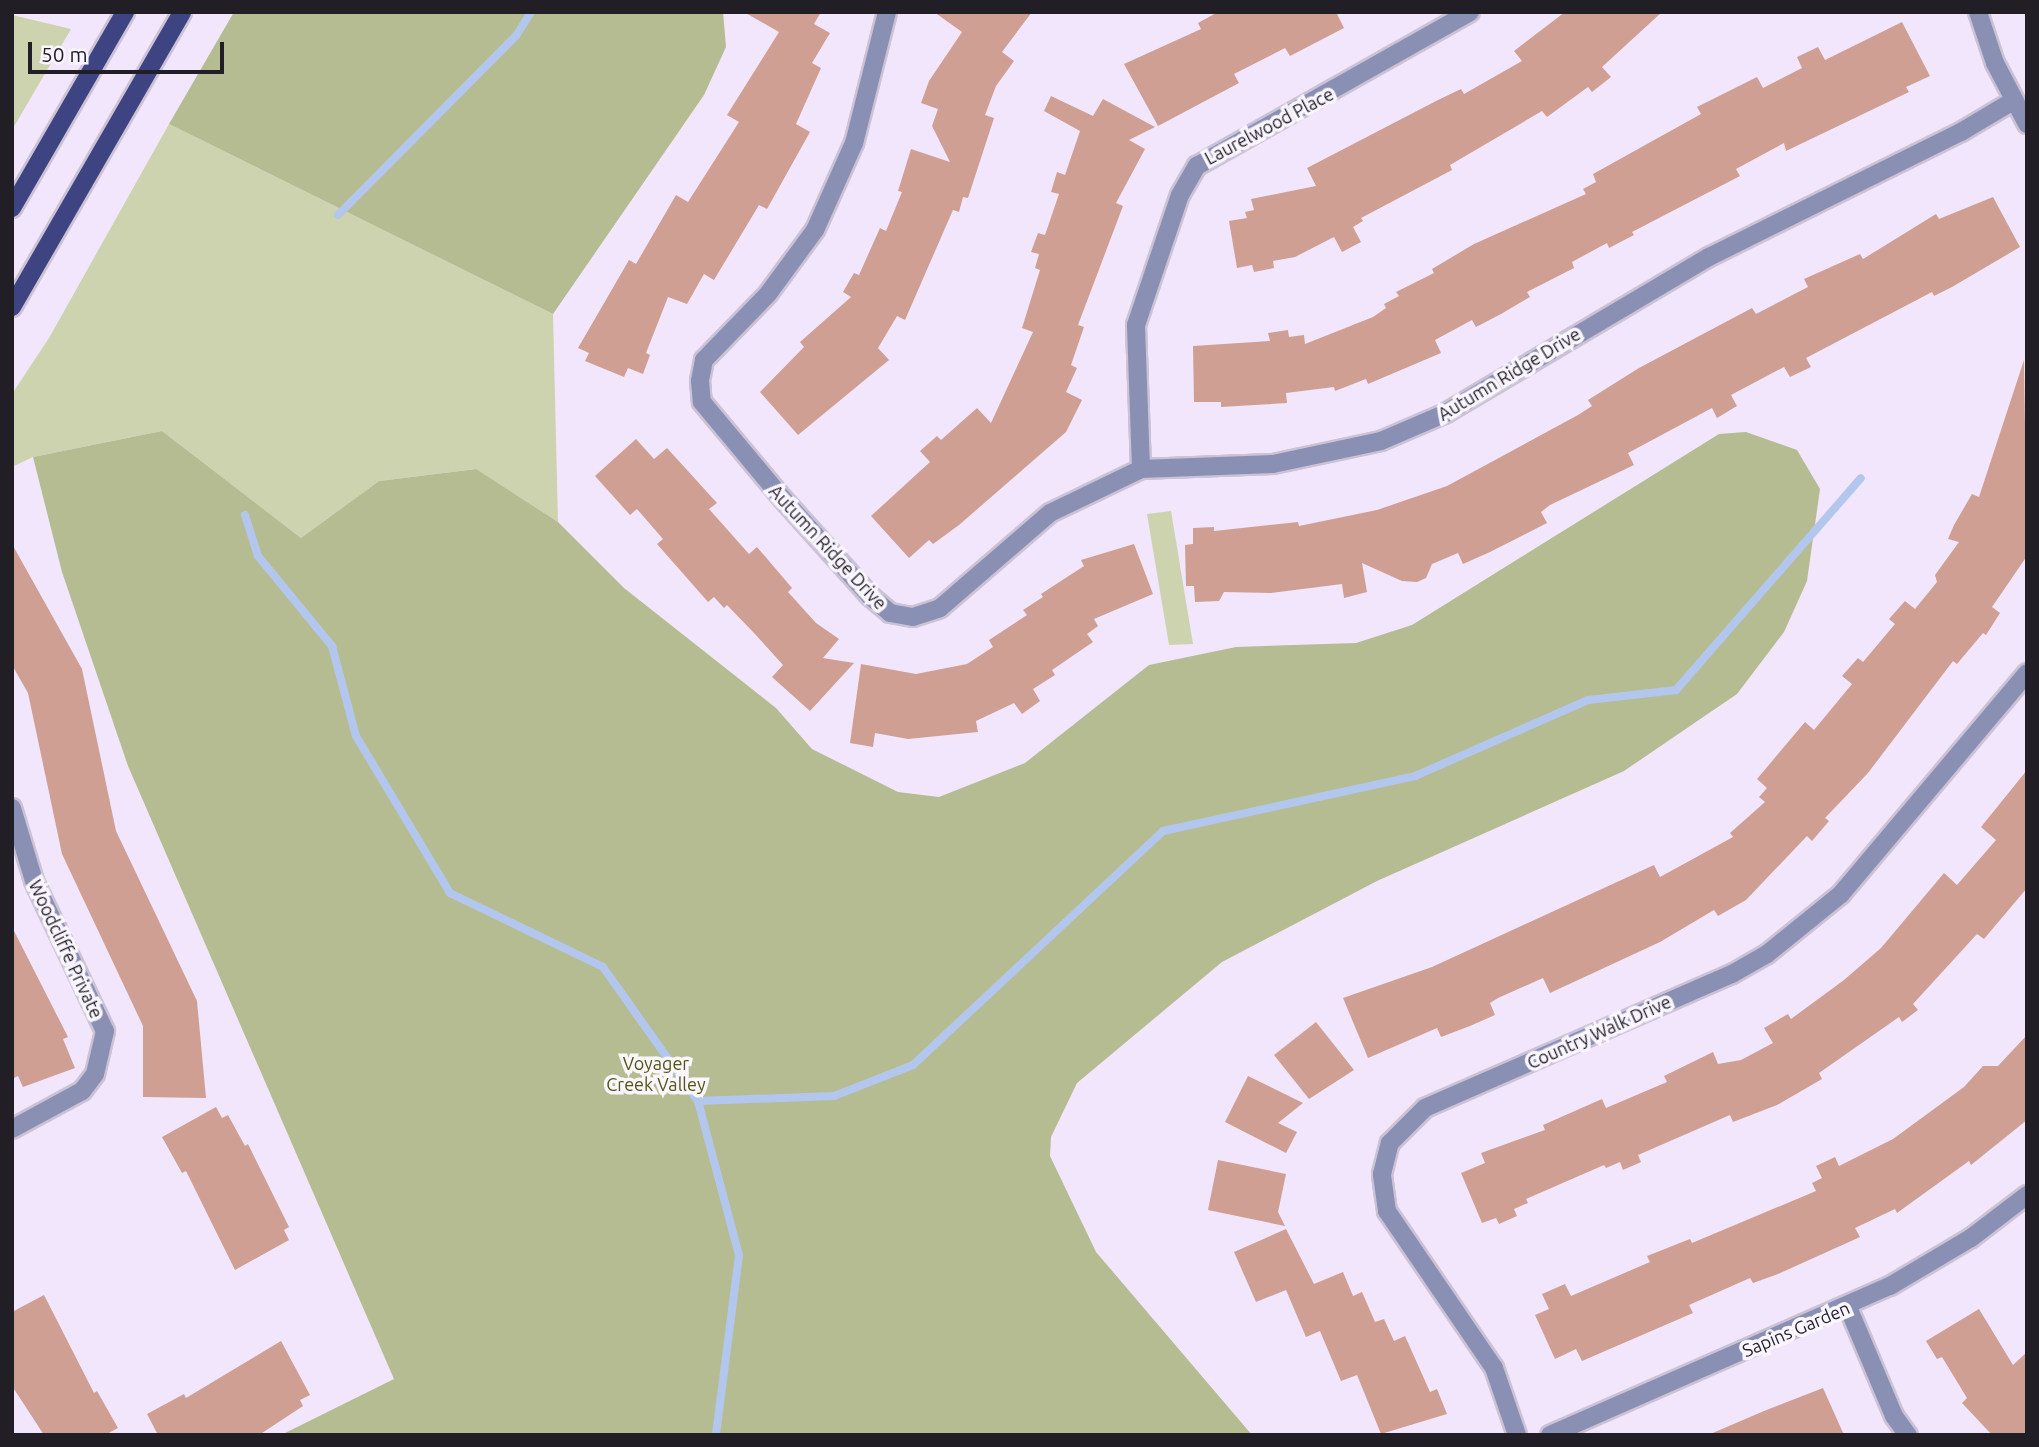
<!DOCTYPE html>
<style>
body{margin:0}
#map{position:relative;width:2039px;height:1447px;overflow:hidden;background:#f1e6fc;font-family:Ubuntu,sans-serif}
div>[style]{position:absolute}
[style*='--x']{left:calc(var(--x)*1px);top:calc(var(--y)*1px);width:calc(var(--w)*1px);rotate:calc(var(--a)*1deg)}
.green>*{inset:0;background:#cdd3ae}
.forest>*{inset:0;background:#b5bc91}
.stream>*{height:8px;margin:-4px;padding:0 4px;transform-origin:4px;border-radius:4px;background:#b3c7ee}
.building>*{inset:0;background:#cf9f94}
.roads{filter:drop-shadow(2px 0 #ccc2d5) drop-shadow(-2px 0 #ccc2d5) drop-shadow(0 2px #ccc2d5) drop-shadow(0 -2px #ccc2d5)}
.minor>*{height:18px;margin:-9px;padding:0 9px;transform-origin:9px;border-radius:9px;background:#8a90b4}
.major>*{height:18px;margin:-9px;padding:0 9px;transform-origin:9px;border-radius:9px;background:#3e4481}
span{translate:-50% -50%;white-space:nowrap;text-align:center;line-height:1.15;-webkit-text-stroke:7px #faf6ff;paint-order:stroke}
.street-label{font-size:18px;color:#221e26}
.park-label{font-size:18px;color:#505712}
.frame{position:absolute;inset:0;border:14px solid #221e26;pointer-events:none}
.scale{position:absolute;left:28px;top:42px;width:196px;height:32px;box-sizing:border-box;border:4px solid #221e26;border-top:0;padding-left:9px;font-size:21px;line-height:24px;white-space:nowrap;color:#221e26;-webkit-text-stroke:5px #faf6ff;paint-order:stroke}
</style>
<div id="map">
<div class="green">
<div style="clip-path:polygon(12px 15px,71px 29px,12px 130px)"></div>
<div style="clip-path:polygon(169px 124px,553px 314px,558px 522px,475px 469px,379px 481px,301px 538px,162px 431px,33px 457px,12px 467px,12px 394px,49px 338px)"></div>
<div style="clip-path:polygon(1171px 511px,1193px 644px,1169px 645px,1147px 514px)"></div>
</div>
<div class="forest">
<div style="clip-path:polygon(234px 12px,723px 12px,726px 47px,704px 95px,553px 314px,169px 124px)"></div>
<div style="clip-path:polygon(162px 431px,301px 538px,379px 481px,476px 469px,558px 522px,624px 588px,776px 708px,812px 749px,898px 792px,939px 797px,1025px 763px,1149px 665px,1236px 647px,1356px 643px,1412px 625px,1719px 434px,1746px 432px,1797px 450px,1820px 489px,1807px 581px,1784px 632px,1737px 694px,1624px 771px,1377px 881px,1222px 962px,1077px 1083px,1051px 1137px,1050px 1156px,1096px 1252px,1252px 1435px,281px 1435px,394px 1379px,128px 766px,62px 572px,33px 457px)"></div>
</div>
<div class="stream">
<div style="--x:338;--y:215;--w:252;--a:-45.2"></div>
<div style="--x:516;--y:36;--w:28;--a:-58"></div>
<div style="--x:245;--y:515;--w:43;--a:72.4"></div>
<div style="--x:258;--y:556;--w:117;--a:50.6"></div>
<div style="--x:332;--y:646;--w:93;--a:75.1"></div>
<div style="--x:356;--y:736;--w:183;--a:59.1"></div>
<div style="--x:450;--y:893;--w:170;--a:25.8"></div>
<div style="--x:603;--y:967;--w:164;--a:54.7"></div>
<div style="--x:698;--y:1101;--w:159;--a:75.1"></div>
<div style="--x:739;--y:1255;--w:181;--a:97.3"></div>
<div style="--x:698;--y:1101;--w:136;--a:-2.1"></div>
<div style="--x:834;--y:1096;--w:85;--a:-21.4"></div>
<div style="--x:913;--y:1065;--w:342;--a:-43.1"></div>
<div style="--x:1163;--y:831;--w:258;--a:-12.3"></div>
<div style="--x:1415;--y:776;--w:189;--a:-23.7"></div>
<div style="--x:1588;--y:700;--w:89;--a:-6.5"></div>
<div style="--x:1676;--y:690;--w:281;--a:-48.9"></div>
</div>
<div class="building">
<div style="clip-path:polygon(744px 12px,821px 12px,814px 24px,830px 33px,812px 63px,821px 68px,796px 124px,810px 132px,767px 209px,759px 205px,714px 280px,704px 274px,687px 304px,668px 297px,646px 353px,650px 355px,643px 374px,628px 368px,624px 377px,585px 361px,589px 353px,578px 348px,629px 260px,636px 264px,676px 195px,688px 202px,739px 122px,727px 115px,779px 32px)"></div>
<div style="clip-path:polygon(934px 12px,1032px 12px,1002px 52px,1014px 61px,996px 86px,985px 115px,994px 118px,968px 198px,963px 197px,959px 212px,953px 210px,905px 320px,897px 316px,878px 348px,889px 360px,798px 435px,760px 392px,804px 347px,800px 342px,851px 297px,843px 292px,854px 273px,859px 275px,880px 228px,886px 231px,902px 192px,898px 191px,911px 149px,950px 162px,932px 126px,938px 109px,921px 103px,929px 81px,962px 32px)"></div>
<div style="clip-path:polygon(1218px 12px,1336px 12px,1344px 28px,1290px 56px,1285px 48px,1234px 74px,1239px 83px,1158px 126px,1124px 64px,1201px 29px,1198px 23px)"></div>
<div style="clip-path:polygon(1565px 12px,1662px 12px,1602px 67px,1611px 77px,1592px 92px,1588px 87px,1547px 117px,1542px 111px,1450px 165px,1452px 170px,1361px 218px,1363px 221px,1353px 227px,1361px 242px,1342px 252px,1334px 237px,1295px 257px,1273px 261px,1274px 268px,1254px 272px,1252px 265px,1237px 268px,1229px 221px,1247px 218px,1245px 212px,1254px 210px,1251px 199px,1316px 186px,1307px 168px,1438px 100px,1461px 89px,1464px 94px,1522px 61px,1514px 51px)"></div>
<div style="clip-path:polygon(1902px 22px,1930px 76px,1906px 87px,1909px 92px,1786px 151px,1784px 143px,1736px 169px,1740px 176px,1632px 232px,1634px 235px,1609px 248px,1607px 243px,1572px 262px,1574px 268px,1527px 292px,1530px 297px,1501px 314px,1476px 327px,1472px 320px,1435px 340px,1441px 353px,1368px 384px,1366px 379px,1335px 391px,1334px 387px,1286px 393px,1287px 403px,1221px 407px,1221px 402px,1194px 402px,1193px 346px,1270px 341px,1268px 333px,1288px 330px,1289px 337px,1304px 335px,1305px 344px,1373px 317px,1386px 308px,1384px 304px,1399px 296px,1396px 292px,1434px 273px,1432px 269px,1474px 244px,1586px 194px,1583px 189px,1596px 182px,1593px 174px,1701px 114px,1697px 107px,1757px 77px,1763px 88px,1802px 68px,1797px 57px,1818px 47px,1825px 60px)"></div>
<div style="clip-path:polygon(1051px 96px,1093px 116px,1103px 99px,1155px 127px,1129px 140px,1145px 149px,1116px 203px,1123px 206px,1078px 325px,1084px 327px,1071px 365px,1077px 368px,1066px 392px,1082px 400px,1066px 432px,959px 525px,933px 544px,929px 540px,909px 558px,871px 516px,930px 462px,920px 451px,937px 436px,941px 440px,977px 408px,991px 423px,1033px 332px,1022px 328px,1040px 270px,1035px 268px,1039px 254px,1031px 252px,1038px 233px,1045px 235px,1059px 194px,1051px 192px,1057px 172px,1065px 175px,1080px 131px,1044px 111px)"></div>
<div style="clip-path:polygon(1993px 197px,2020px 247px,1952px 287px,1934px 296px,1932px 292px,1806px 358px,1811px 367px,1790px 377px,1784px 367px,1731px 395px,1737px 406px,1717px 418px,1712px 408px,1628px 453px,1634px 465px,1550px 505px,1541px 512px,1547px 523px,1490px 552px,1463px 564px,1458px 553px,1432px 564px,1426px 578px,1417px 582px,1402px 581px,1362px 563px,1367px 592px,1344px 598px,1342px 584px,1271px 593px,1224px 592px,1219px 601px,1195px 602px,1194px 586px,1186px 586px,1185px 545px,1193px 544px,1193px 528px,1214px 527px,1214px 531px,1298px 522px,1299px 526px,1377px 510px,1447px 486px,1578px 415px,1592px 406px,1588px 400px,1639px 368px,1752px 308px,1756px 314px,1808px 287px,1804px 279px,1860px 254px,1863px 259px,1936px 214px,1939px 219px)"></div>
<div style="clip-path:polygon(2024px 360px,2027px 556px,1992px 607px,2000px 613px,1986px 635px,1983px 633px,1957px 664px,1953px 661px,1868px 773px,1825px 818px,1829px 821px,1812px 841px,1807px 836px,1746px 900px,1718px 916px,1714px 910px,1660px 942px,1550px 993px,1543px 978px,1498px 998px,1490px 1003px,1495px 1015px,1470px 1026px,1441px 1037px,1437px 1028px,1368px 1058px,1343px 998px,1432px 967px,1654px 865px,1660px 877px,1733px 837px,1730px 833px,1765px 802px,1759px 797px,1767px 788px,1757px 779px,1805px 722px,1814px 730px,1852px 684px,1842px 676px,1858px 658px,1863px 662px,1895px 624px,1889px 619px,1905px 601px,1915px 609px,1937px 582px,1935px 575px,1959px 542px,1948px 539px,1954px 525px,1972px 494px,1979px 497px)"></div>
<div style="clip-path:polygon(636px 439px,654px 459px,667px 448px,717px 503px,709px 509px,749px 554px,757px 547px,792px 588px,788px 592px,816px 623px,839px 639px,823px 658px,854px 663px,810px 711px,772px 677px,783px 665px,755px 634px,727px 605px,724px 608px,714px 597px,708px 602px,657px 544px,663px 539px,637px 509px,630px 515px,595px 476px)"></div>
<div style="clip-path:polygon(12px 544px,82px 669px,116px 831px,197px 1001px,206px 1098px,143px 1097px,143px 1026px,62px 854px,28px 693px,12px 665px)"></div>
<div style="clip-path:polygon(1134px 544px,1153px 594px,1094px 619px,1098px 626px,1087px 634px,1093px 642px,1052px 670px,1055px 675px,1033px 689px,1040px 701px,1022px 714px,1014px 703px,976px 721px,978px 732px,908px 739px,875px 733px,873px 747px,850px 743px,861px 664px,916px 674px,967px 664px,993px 647px,989px 640px,1027px 615px,1023px 610px,1043px 597px,1041px 594px,1084px 566px,1081px 560px)"></div>
<div style="clip-path:polygon(2027px 770px,2027px 888px,1984px 939px,1977px 934px,1913px 1004px,1918px 1010px,1902px 1022px,1899px 1017px,1819px 1073px,1822px 1079px,1777px 1105px,1733px 1122px,1730px 1115px,1638px 1155px,1641px 1162px,1623px 1170px,1620px 1162px,1606px 1168px,1604px 1165px,1526px 1199px,1528px 1203px,1514px 1209px,1517px 1216px,1499px 1224px,1496px 1218px,1482px 1223px,1461px 1173px,1485px 1163px,1481px 1153px,1545px 1130px,1543px 1125px,1602px 1099px,1606px 1108px,1667px 1082px,1664px 1076px,1713px 1052px,1718px 1064px,1741px 1060px,1773px 1043px,1764px 1028px,1788px 1014px,1791px 1019px,1844px 980px,1881px 948px,1944px 873px,1957px 885px,1996px 840px,1981px 827px)"></div>
<div style="clip-path:polygon(12px 927px,68px 1037px,63px 1039px,75px 1068px,23px 1087px,18px 1076px,12px 1079px)"></div>
<div style="clip-path:polygon(1316px 1022px,1354px 1070px,1309px 1099px,1274px 1055px)"></div>
<div style="clip-path:polygon(2027px 1035px,2027px 1120px,1971px 1165px,1969px 1161px,1897px 1213px,1895px 1209px,1855px 1228px,1860px 1237px,1778px 1274px,1753px 1283px,1750px 1278px,1689px 1305px,1693px 1313px,1582px 1361px,1576px 1349px,1555px 1359px,1535px 1315px,1549px 1309px,1542px 1294px,1565px 1284px,1571px 1296px,1650px 1262px,1647px 1256px,1690px 1239px,1692px 1243px,1816px 1191px,1812px 1183px,1822px 1178px,1816px 1166px,1835px 1157px,1839px 1166px,1893px 1139px,1964px 1087px,1983px 1066px,1998px 1066px)"></div>
<div style="clip-path:polygon(1248px 1076px,1303px 1103px,1278px 1123px,1297px 1132px,1286px 1153px,1225px 1122px)"></div>
<div style="clip-path:polygon(216px 1107px,222px 1118px,228px 1115px,245px 1146px,248px 1144px,289px 1227px,284px 1230px,289px 1240px,235px 1270px,186px 1171px,182px 1173px,162px 1137px)"></div>
<div style="clip-path:polygon(1218px 1160px,1286px 1174px,1278px 1212px,1285px 1226px,1208px 1210px)"></div>
<div style="clip-path:polygon(1286px 1229px,1314px 1284px,1343px 1272px,1353px 1296px,1362px 1292px,1375px 1322px,1384px 1319px,1394px 1341px,1405px 1336px,1430px 1392px,1437px 1389px,1447px 1414px,1381px 1434px,1357px 1375px,1341px 1381px,1320px 1331px,1306px 1337px,1286px 1290px,1256px 1302px,1234px 1252px)"></div>
<div style="clip-path:polygon(44px 1295px,94px 1393px,97px 1391px,118px 1428px,105px 1435px,44px 1435px,12px 1386px,12px 1312px)"></div>
<div style="clip-path:polygon(1979px 1309px,2013px 1365px,2027px 1352px,2027px 1435px,1992px 1435px,1962px 1403px,1967px 1398px,1942px 1357px,1937px 1359px,1926px 1341px)"></div>
<div style="clip-path:polygon(281px 1341px,310px 1395px,300px 1400px,303px 1406px,259px 1435px,158px 1435px,147px 1414px,184px 1394px,186px 1398px)"></div>
<div style="clip-path:polygon(1823px 1388px,1844px 1435px,1708px 1435px,1764px 1411px)"></div>
</div>
<div class="roads">
<div class="minor">
<div style="--x:887;--y:12;--w:135;--a:104.1"></div>
<div style="--x:854;--y:143;--w:95;--a:114.1"></div>
<div style="--x:815;--y:230;--w:79;--a:126.3"></div>
<div style="--x:768;--y:294;--w:92;--a:134.1"></div>
<div style="--x:704;--y:360;--w:21;--a:101"></div>
<div style="--x:700;--y:381;--w:21;--a:85"></div>
<div style="--x:702;--y:402;--w:125;--a:50.2"></div>
<div style="--x:782;--y:498;--w:132;--a:48.1"></div>
<div style="--x:870;--y:596;--w:26;--a:40"></div>
<div style="--x:890;--y:613;--w:23;--a:10"></div>
<div style="--x:913;--y:617;--w:28;--a:-18"></div>
<div style="--x:940;--y:608;--w:145;--a:-40.8"></div>
<div style="--x:1050;--y:513;--w:101;--a:-25.8"></div>
<div style="--x:1141;--y:469;--w:132;--a:-2.2"></div>
<div style="--x:1273;--y:464;--w:110;--a:-12"></div>
<div style="--x:1381;--y:441;--w:71;--a:-23.3"></div>
<div style="--x:1446;--y:413;--w:306;--a:-30.7"></div>
<div style="--x:1709;--y:257;--w:281;--a:-26.4"></div>
<div style="--x:1961;--y:132;--w:61;--a:-30.8"></div>
<div style="--x:1978;--y:12;--w:54;--a:71.6"></div>
<div style="--x:1995;--y:63;--w:69;--a:62.3"></div>
<div style="--x:1141;--y:469;--w:144;--a:-92"></div>
<div style="--x:1136;--y:325;--w:137;--a:-71.3"></div>
<div style="--x:1180;--y:195;--w:34;--a:-60"></div>
<div style="--x:1197;--y:166;--w:313;--a:-29.4"></div>
<div style="--x:12;--y:808;--w:76;--a:73.2"></div>
<div style="--x:34;--y:881;--w:166;--a:64.7"></div>
<div style="--x:105;--y:1031;--w:44;--a:103.1"></div>
<div style="--x:95;--y:1074;--w:21;--a:127"></div>
<div style="--x:82;--y:1091;--w:80;--a:151.5"></div>
<div style="--x:1848;--y:1307;--w:118;--a:67.1"></div>
<div style="--x:1894;--y:1416;--w:24;--a:54"></div>
<div style="--x:1517;--y:1435;--w:71;--a:-108.9"></div>
<div style="--x:1494;--y:1368;--w:190;--a:-124.3"></div>
<div style="--x:1387;--y:1211;--w:37;--a:-98"></div>
<div style="--x:1382;--y:1174;--w:32;--a:-76"></div>
<div style="--x:1390;--y:1143;--w:49;--a:-45"></div>
<div style="--x:1425;--y:1108;--w:335;--a:-23.6"></div>
<div style="--x:1732;--y:974;--w:40;--a:-29.7"></div>
<div style="--x:1767;--y:954;--w:95;--a:-39"></div>
<div style="--x:1841;--y:894;--w:289;--a:-49.9"></div>
<div style="--x:1550;--y:1435;--w:371;--a:-23.7"></div>
<div style="--x:1890;--y:1286;--w:94;--a:-30.7"></div>
<div style="--x:1971;--y:1238;--w:71;--a:-37.5"></div>
</div>
<div class="major">
<div style="--x:12;--y:208;--w:226;--a:-60"></div>
<div style="--x:12;--y:307;--w:340;--a:-60"></div>
</div>
</div>
<div class="street-label">
<span style="left:1269px;top:126px;rotate:-28deg">Laurelwood Place</span>
<span style="left:1509px;top:374px;rotate:-31deg">Autumn Ridge Drive</span>
<span style="left:828px;top:547px;rotate:47deg">Autumn Ridge Drive</span>
<span style="left:66px;top:949px;rotate:65deg">Woodcliffe Private</span>
<span style="left:1599px;top:1032px;rotate:-24deg">Country Walk Drive</span>
<span style="left:1796px;top:1329px;rotate:-23deg">Sapins Garden</span>
</div>
<div class="park-label">
<span style="left:656px;top:1074px">Voyager<br>Creek Valley</span>
</div>
<div class="frame"></div>
<div class="scale">50 m</div>
</div>
